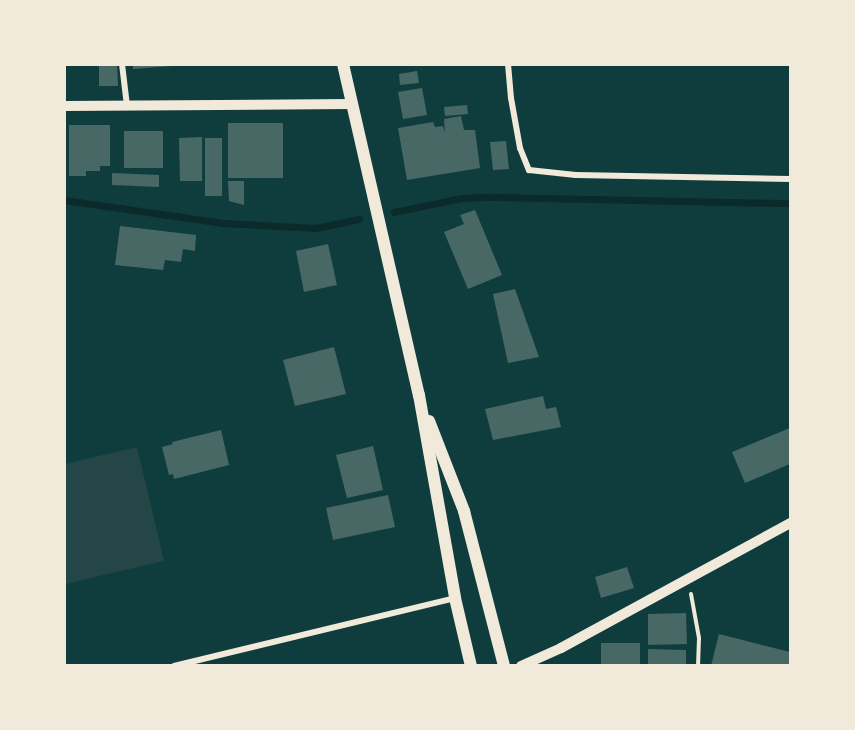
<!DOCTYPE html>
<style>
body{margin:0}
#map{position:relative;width:855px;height:730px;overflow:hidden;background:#0f3d3e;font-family:Poppins,sans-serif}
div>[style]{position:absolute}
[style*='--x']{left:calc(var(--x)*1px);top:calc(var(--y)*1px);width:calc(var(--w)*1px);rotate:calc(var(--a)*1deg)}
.green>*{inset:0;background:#244646}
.stream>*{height:7px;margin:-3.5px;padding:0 3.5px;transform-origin:3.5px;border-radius:3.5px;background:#0a2a2b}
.building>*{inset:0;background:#486865}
.path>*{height:4px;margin:-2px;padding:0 2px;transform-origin:2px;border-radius:2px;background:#f1e9da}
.minor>*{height:6px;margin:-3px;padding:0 3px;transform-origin:3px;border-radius:3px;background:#f1e9da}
.tertiary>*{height:10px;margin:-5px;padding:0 5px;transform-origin:5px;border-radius:5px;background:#f1e9da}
.secondary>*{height:12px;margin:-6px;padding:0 6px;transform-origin:6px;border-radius:6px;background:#f1e9da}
span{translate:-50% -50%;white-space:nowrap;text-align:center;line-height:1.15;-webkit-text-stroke:5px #f1e9da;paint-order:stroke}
.frame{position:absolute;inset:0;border:66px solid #f1e9da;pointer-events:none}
</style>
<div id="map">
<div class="green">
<div style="clip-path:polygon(137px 447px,164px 561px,65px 584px,65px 464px)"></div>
</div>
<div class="stream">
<div style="--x:64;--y:200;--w:161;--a:8.2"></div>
<div style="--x:223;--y:223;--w:93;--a:3.1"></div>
<div style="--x:316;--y:228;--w:44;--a:-11.8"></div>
<div style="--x:394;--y:212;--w:68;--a:-11.8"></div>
<div style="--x:461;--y:198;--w:33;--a:-2"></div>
<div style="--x:494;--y:197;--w:296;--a:1.2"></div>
</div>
<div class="building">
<div style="clip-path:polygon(99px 64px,117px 64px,118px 86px,99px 86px)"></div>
<div style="clip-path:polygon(133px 64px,172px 64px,172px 66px,133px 69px)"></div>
<div style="clip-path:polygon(417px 71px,419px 83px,400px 85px,399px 74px)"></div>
<div style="clip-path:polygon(422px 88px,427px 115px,403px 119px,398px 92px)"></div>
<div style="clip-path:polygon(467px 105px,468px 114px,445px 116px,444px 107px)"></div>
<div style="clip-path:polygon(461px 116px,464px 130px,475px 130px,480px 168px,407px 180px,398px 128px,433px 122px,435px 127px,443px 126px,445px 133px,444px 119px)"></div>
<div style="clip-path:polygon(228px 123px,283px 123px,283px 178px,228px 178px)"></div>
<div style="clip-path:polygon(69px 125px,110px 125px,110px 166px,100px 166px,100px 171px,86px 171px,86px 176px,69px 176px)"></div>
<div style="clip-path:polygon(124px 131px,163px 131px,163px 168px,124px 168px)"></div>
<div style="clip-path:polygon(202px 137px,202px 181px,180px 181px,179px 138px)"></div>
<div style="clip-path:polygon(205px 138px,222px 138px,222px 196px,205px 196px)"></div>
<div style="clip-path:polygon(506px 141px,509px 169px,493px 170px,490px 142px)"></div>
<div style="clip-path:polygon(112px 173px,159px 175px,159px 187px,112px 185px)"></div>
<div style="clip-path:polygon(228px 181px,244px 181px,244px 205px,229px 201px)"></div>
<div style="clip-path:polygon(475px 210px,502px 275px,468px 289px,444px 232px,464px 224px,460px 215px)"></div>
<div style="clip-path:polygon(120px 226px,196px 235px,195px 251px,183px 249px,181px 262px,165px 260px,163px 270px,115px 265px)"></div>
<div style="clip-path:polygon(328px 244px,337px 285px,304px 292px,296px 251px)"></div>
<div style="clip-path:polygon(515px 289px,539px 357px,508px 363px,493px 294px)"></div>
<div style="clip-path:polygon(334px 347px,346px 394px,295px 406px,283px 360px)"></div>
<div style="clip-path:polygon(543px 396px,546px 409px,556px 407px,561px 427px,493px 440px,485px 409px)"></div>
<div style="clip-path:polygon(790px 428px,790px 464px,745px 483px,732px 452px)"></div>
<div style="clip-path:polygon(221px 430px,229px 465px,174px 479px,173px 474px,169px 475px,162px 447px,173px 444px,172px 442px)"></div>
<div style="clip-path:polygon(373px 446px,383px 490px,347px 498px,336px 455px)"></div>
<div style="clip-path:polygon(388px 495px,395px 527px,333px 540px,326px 508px)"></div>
<div style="clip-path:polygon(627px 567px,634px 588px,601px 598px,595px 577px)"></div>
<div style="clip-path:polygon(686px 613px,687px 644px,648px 645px,648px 614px)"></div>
<div style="clip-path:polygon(719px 634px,790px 652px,790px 666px,711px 666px)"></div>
<div style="clip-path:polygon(601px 643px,640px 643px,640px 666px,601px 666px)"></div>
<div style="clip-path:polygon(648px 649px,686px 650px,686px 666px,648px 666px)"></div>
</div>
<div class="path">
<div style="--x:691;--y:594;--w:45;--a:79.7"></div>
<div style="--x:699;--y:638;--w:28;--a:92"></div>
</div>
<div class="minor">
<div style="--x:122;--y:64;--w:42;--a:83.2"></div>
<div style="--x:508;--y:64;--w:34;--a:85"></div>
<div style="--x:511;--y:98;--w:51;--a:79.8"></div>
<div style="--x:520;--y:148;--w:24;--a:68"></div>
<div style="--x:529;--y:170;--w:47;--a:6.1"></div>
<div style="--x:576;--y:175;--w:214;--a:1.1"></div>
<div style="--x:174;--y:666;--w:289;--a:-13.6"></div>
</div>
<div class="tertiary">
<div style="--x:64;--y:106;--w:287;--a:-0.4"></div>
<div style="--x:521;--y:666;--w:44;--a:-24.2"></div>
<div style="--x:561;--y:648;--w:261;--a:-28.6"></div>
</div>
<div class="secondary">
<div style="--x:343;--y:64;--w:340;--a:77.1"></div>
<div style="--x:419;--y:395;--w:206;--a:79.9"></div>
<div style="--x:455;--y:598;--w:70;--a:76.8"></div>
<div style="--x:429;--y:421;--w:97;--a:68.7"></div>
<div style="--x:464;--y:511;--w:160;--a:75.5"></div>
</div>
<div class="frame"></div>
</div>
